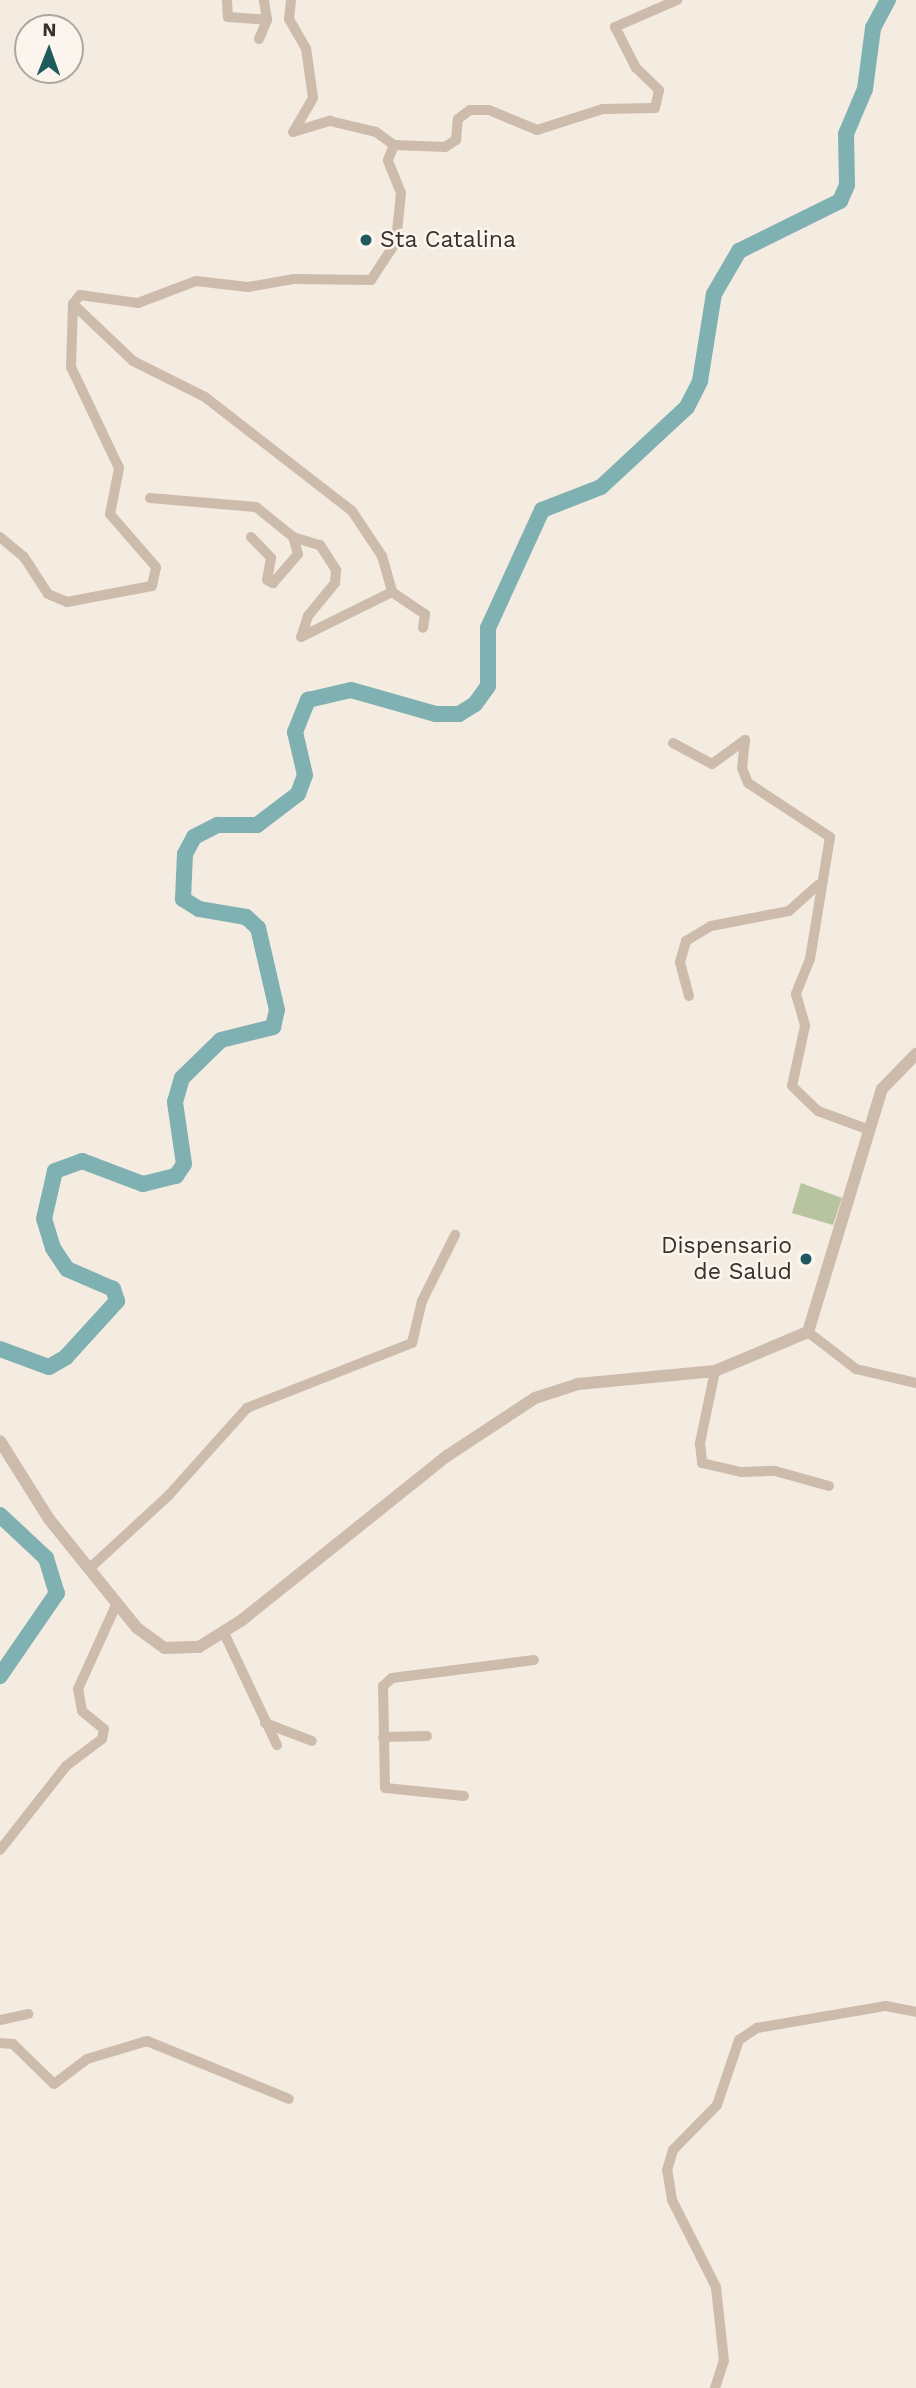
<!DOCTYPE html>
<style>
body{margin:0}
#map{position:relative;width:916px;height:2388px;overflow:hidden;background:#f4ebe1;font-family:"Work Sans",sans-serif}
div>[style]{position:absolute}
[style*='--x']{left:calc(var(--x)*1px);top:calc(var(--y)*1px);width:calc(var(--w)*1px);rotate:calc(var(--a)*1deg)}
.green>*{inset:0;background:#b8c4a0}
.river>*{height:16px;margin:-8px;padding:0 8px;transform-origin:8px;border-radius:8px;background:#7fb0b2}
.minor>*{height:10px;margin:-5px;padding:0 5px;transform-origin:5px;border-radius:5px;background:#cdbbac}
.tertiary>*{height:12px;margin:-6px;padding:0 6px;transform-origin:6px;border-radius:6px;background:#cdbbac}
.dots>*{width:19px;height:19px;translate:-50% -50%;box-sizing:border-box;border:4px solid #fbf5ee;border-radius:50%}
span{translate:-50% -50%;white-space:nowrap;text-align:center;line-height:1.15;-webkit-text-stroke:5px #fbf5ee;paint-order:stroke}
.poi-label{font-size:23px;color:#3b302b}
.left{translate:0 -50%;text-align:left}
.right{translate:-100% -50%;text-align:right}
.north{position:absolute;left:14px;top:14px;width:70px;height:70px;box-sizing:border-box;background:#fbf5ee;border:2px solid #aea6a0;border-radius:50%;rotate:1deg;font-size:19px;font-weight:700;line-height:28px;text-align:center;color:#3b302b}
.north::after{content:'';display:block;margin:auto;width:24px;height:32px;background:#1f5a5e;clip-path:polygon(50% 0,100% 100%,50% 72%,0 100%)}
</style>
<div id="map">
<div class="green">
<div style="clip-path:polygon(801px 1183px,842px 1198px,833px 1225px,792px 1213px)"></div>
</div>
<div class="river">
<div style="--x:0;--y:1349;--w:52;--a:20.2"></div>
<div style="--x:49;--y:1367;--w:20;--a:-30"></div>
<div style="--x:66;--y:1357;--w:76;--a:-47.7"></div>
<div style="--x:117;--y:1301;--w:13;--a:-108"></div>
<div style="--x:113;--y:1289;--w:50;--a:-156.5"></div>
<div style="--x:67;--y:1269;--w:25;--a:-124"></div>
<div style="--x:53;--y:1248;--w:30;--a:-107"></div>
<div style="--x:44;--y:1219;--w:49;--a:-77.1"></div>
<div style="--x:55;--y:1171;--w:29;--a:-20"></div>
<div style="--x:82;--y:1161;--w:65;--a:20.7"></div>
<div style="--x:143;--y:1184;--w:34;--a:-14"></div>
<div style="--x:176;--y:1176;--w:14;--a:-56"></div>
<div style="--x:184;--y:1164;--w:63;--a:-98.3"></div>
<div style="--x:175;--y:1102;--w:25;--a:-74"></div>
<div style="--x:182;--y:1078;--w:54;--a:-44.3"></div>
<div style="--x:221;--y:1040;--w:54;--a:-14"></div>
<div style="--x:273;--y:1027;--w:17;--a:-77"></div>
<div style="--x:277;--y:1010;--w:84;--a:-103"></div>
<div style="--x:258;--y:928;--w:16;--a:-137"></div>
<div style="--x:246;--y:917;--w:48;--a:-170.3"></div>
<div style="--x:199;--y:909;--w:19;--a:-148"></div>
<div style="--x:183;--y:899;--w:45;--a:-87.5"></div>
<div style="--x:185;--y:854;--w:19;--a:-62"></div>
<div style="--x:194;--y:837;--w:27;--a:-27"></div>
<div style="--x:218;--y:825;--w:39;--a:0"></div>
<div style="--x:257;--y:825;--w:51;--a:-37.1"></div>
<div style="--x:298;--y:794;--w:20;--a:-70"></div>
<div style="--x:305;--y:775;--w:44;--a:-103.1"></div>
<div style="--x:295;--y:732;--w:35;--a:-68"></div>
<div style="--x:308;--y:700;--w:44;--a:-13.1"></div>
<div style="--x:351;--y:690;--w:88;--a:15.8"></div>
<div style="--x:436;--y:714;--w:23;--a:0"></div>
<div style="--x:459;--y:714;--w:19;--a:-32"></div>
<div style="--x:475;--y:704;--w:22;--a:-54"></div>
<div style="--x:488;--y:686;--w:58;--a:-90"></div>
<div style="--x:488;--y:628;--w:130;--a:-65.4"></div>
<div style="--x:542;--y:510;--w:63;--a:-21.3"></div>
<div style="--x:601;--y:487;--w:117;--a:-42.9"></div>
<div style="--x:687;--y:407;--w:29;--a:-63"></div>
<div style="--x:700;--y:381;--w:88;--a:-80.9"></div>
<div style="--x:714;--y:294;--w:50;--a:-59.8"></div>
<div style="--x:739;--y:251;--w:113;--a:-26.3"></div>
<div style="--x:840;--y:201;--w:17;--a:-66"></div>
<div style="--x:847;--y:185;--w:51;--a:-91.1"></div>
<div style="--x:846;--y:134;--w:49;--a:-67.1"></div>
<div style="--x:865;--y:89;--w:62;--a:-82.5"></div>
<div style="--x:873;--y:28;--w:32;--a:-62"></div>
<div style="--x:0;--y:1515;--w:63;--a:43.1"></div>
<div style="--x:46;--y:1558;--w:37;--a:73"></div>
<div style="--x:57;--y:1593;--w:101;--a:124.5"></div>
</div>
<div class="minor">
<div style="--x:227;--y:0;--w:17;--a:87"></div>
<div style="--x:228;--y:17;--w:39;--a:4"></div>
<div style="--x:291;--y:0;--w:19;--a:96"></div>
<div style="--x:289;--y:19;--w:34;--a:60"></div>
<div style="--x:306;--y:48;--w:50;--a:82"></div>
<div style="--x:313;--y:98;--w:39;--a:120"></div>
<div style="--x:293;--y:132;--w:39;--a:-17"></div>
<div style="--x:330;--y:121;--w:47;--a:13.4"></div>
<div style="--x:376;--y:132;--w:22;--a:36"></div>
<div style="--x:259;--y:39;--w:21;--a:-67"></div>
<div style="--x:267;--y:20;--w:20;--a:-99"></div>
<div style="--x:394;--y:145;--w:51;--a:2.2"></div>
<div style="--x:445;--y:147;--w:13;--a:-32"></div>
<div style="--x:456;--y:140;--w:21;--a:-85"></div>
<div style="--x:458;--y:119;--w:15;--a:-37"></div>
<div style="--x:470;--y:110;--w:19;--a:0"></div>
<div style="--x:489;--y:110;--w:52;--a:22.6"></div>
<div style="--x:537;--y:130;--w:69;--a:-17.7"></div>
<div style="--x:603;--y:109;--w:52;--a:-1.1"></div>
<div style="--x:655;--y:108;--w:18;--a:-77"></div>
<div style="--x:659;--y:90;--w:32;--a:-136"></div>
<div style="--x:636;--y:68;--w:46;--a:-117.1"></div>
<div style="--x:615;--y:27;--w:68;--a:-23.5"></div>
<div style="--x:73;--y:304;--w:83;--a:43.5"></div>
<div style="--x:133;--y:361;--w:80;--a:26.6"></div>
<div style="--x:205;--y:397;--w:186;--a:37.8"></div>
<div style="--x:352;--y:511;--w:54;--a:56.3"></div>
<div style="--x:382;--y:556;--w:37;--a:74"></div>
<div style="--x:150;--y:498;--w:106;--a:4.9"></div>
<div style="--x:256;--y:507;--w:48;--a:39"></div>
<div style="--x:293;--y:537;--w:28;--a:17"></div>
<div style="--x:320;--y:545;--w:30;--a:57"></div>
<div style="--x:336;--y:570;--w:13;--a:94"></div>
<div style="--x:335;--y:583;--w:43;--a:129.3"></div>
<div style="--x:308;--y:616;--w:22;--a:108"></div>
<div style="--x:301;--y:637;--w:102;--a:-26.3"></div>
<div style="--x:392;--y:592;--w:40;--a:34"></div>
<div style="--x:425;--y:614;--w:14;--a:98"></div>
<div style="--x:0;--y:537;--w:31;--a:40"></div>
<div style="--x:24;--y:557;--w:44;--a:57"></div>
<div style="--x:48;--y:594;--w:21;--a:23"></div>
<div style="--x:67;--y:602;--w:86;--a:-10.7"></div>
<div style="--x:152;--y:586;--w:19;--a:-78"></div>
<div style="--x:156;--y:567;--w:70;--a:-131"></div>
<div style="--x:110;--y:514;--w:47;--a:-78.9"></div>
<div style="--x:119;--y:468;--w:112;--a:-115.4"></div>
<div style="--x:71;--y:367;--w:63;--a:-88.2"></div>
<div style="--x:73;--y:304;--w:11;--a:-52"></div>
<div style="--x:80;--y:295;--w:59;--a:7.9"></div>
<div style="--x:138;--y:303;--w:62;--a:-20.8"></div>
<div style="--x:196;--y:281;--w:52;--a:6.6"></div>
<div style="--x:248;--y:287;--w:47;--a:-9.9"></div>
<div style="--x:294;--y:279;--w:77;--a:0.7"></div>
<div style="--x:371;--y:280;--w:45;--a:-56.7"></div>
<div style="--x:396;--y:242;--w:49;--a:-84.2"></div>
<div style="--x:401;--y:193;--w:35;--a:-112"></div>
<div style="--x:388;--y:160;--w:16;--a:-68"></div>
<div style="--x:251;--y:537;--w:29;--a:46"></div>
<div style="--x:271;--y:558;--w:22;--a:100"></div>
<div style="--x:267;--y:580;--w:7;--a:27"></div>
<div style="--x:273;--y:583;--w:38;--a:-49"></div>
<div style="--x:298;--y:554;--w:18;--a:-106"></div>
<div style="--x:673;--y:743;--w:44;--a:28.3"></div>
<div style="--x:712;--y:764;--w:41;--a:-36"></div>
<div style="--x:745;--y:740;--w:28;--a:96"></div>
<div style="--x:742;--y:768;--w:16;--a:68"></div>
<div style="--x:748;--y:783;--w:98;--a:33.4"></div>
<div style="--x:830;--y:837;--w:124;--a:99.3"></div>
<div style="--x:810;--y:959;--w:38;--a:112"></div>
<div style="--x:796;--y:994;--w:33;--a:74"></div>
<div style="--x:805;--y:1026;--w:61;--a:102.2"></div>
<div style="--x:792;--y:1086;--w:36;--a:44"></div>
<div style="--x:818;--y:1111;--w:52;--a:20.2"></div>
<div style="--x:689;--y:996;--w:35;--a:-105"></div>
<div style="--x:680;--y:962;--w:22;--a:-74"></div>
<div style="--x:686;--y:941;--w:29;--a:-31"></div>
<div style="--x:711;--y:926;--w:79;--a:-10.9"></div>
<div style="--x:789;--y:911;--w:39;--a:-42"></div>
<div style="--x:808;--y:1332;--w:61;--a:37.6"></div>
<div style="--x:856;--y:1369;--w:62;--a:13.1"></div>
<div style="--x:715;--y:1371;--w:74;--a:101.8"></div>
<div style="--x:700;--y:1443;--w:20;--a:84"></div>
<div style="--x:702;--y:1463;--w:40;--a:13"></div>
<div style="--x:741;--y:1472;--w:34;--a:-2"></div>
<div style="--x:775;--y:1471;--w:56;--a:15.5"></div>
<div style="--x:90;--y:1568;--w:108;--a:-42.7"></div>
<div style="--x:169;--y:1495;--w:117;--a:-48.1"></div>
<div style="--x:247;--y:1408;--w:177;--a:-21.5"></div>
<div style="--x:412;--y:1343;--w:43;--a:-76.6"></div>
<div style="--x:422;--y:1301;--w:74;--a:-63.4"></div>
<div style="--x:224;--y:1633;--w:124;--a:64.7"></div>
<div style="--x:265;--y:1723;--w:50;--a:21"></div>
<div style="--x:383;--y:1737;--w:44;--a:-1.3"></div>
<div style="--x:464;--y:1796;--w:79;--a:-174.2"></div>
<div style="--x:385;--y:1788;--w:102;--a:-91.1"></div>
<div style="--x:383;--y:1686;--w:12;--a:-42"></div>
<div style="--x:392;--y:1678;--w:143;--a:-7.2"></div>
<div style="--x:0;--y:1850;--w:107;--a:-51.8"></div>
<div style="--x:66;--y:1766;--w:45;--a:-36.9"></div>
<div style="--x:102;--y:1739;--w:10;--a:-79"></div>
<div style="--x:104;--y:1729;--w:28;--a:-141"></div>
<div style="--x:82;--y:1711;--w:22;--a:-100"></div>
<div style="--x:78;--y:1689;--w:94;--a:-65.6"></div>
<div style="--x:0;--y:2020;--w:29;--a:-12"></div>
<div style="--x:0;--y:2043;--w:13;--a:4"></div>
<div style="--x:13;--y:2044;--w:57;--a:44.3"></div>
<div style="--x:54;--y:2084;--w:41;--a:-37.1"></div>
<div style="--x:87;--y:2059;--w:63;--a:-16.7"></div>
<div style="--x:147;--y:2041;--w:153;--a:22.2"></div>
<div style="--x:715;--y:2388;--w:28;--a:-72"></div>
<div style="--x:724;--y:2361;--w:74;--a:-96.2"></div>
<div style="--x:716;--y:2287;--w:97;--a:-116.8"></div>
<div style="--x:672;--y:2200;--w:30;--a:-99"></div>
<div style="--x:667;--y:2170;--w:21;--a:-73"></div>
<div style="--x:673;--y:2150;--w:63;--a:-45.6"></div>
<div style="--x:717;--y:2105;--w:69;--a:-71.3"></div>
<div style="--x:739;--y:2040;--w:22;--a:-34"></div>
<div style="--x:757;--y:2028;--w:131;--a:-9.7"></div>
<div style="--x:886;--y:2006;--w:31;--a:11"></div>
</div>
<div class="tertiary">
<div style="--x:0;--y:1441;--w:92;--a:57.9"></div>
<div style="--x:49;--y:1519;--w:140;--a:51.1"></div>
<div style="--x:137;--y:1628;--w:34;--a:36"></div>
<div style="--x:165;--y:1648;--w:34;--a:-2"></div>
<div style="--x:199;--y:1647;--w:51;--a:-32.1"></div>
<div style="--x:242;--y:1620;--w:263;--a:-38.7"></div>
<div style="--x:447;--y:1456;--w:105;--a:-33.4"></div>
<div style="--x:535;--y:1398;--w:45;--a:-18"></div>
<div style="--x:578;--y:1384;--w:138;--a:-5.4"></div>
<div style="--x:715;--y:1371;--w:101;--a:-22.8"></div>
<div style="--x:808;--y:1332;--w:254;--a:-73.1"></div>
<div style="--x:882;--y:1089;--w:49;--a:-45.8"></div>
</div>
<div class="dots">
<div style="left:366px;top:240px;background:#1f5a5e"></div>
<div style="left:806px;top:1259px;background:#1f5a5e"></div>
</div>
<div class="poi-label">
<span class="left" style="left:380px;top:240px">Sta Catalina</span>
<span class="right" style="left:792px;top:1259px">Dispensario<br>de Salud</span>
</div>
<div class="north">N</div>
</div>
